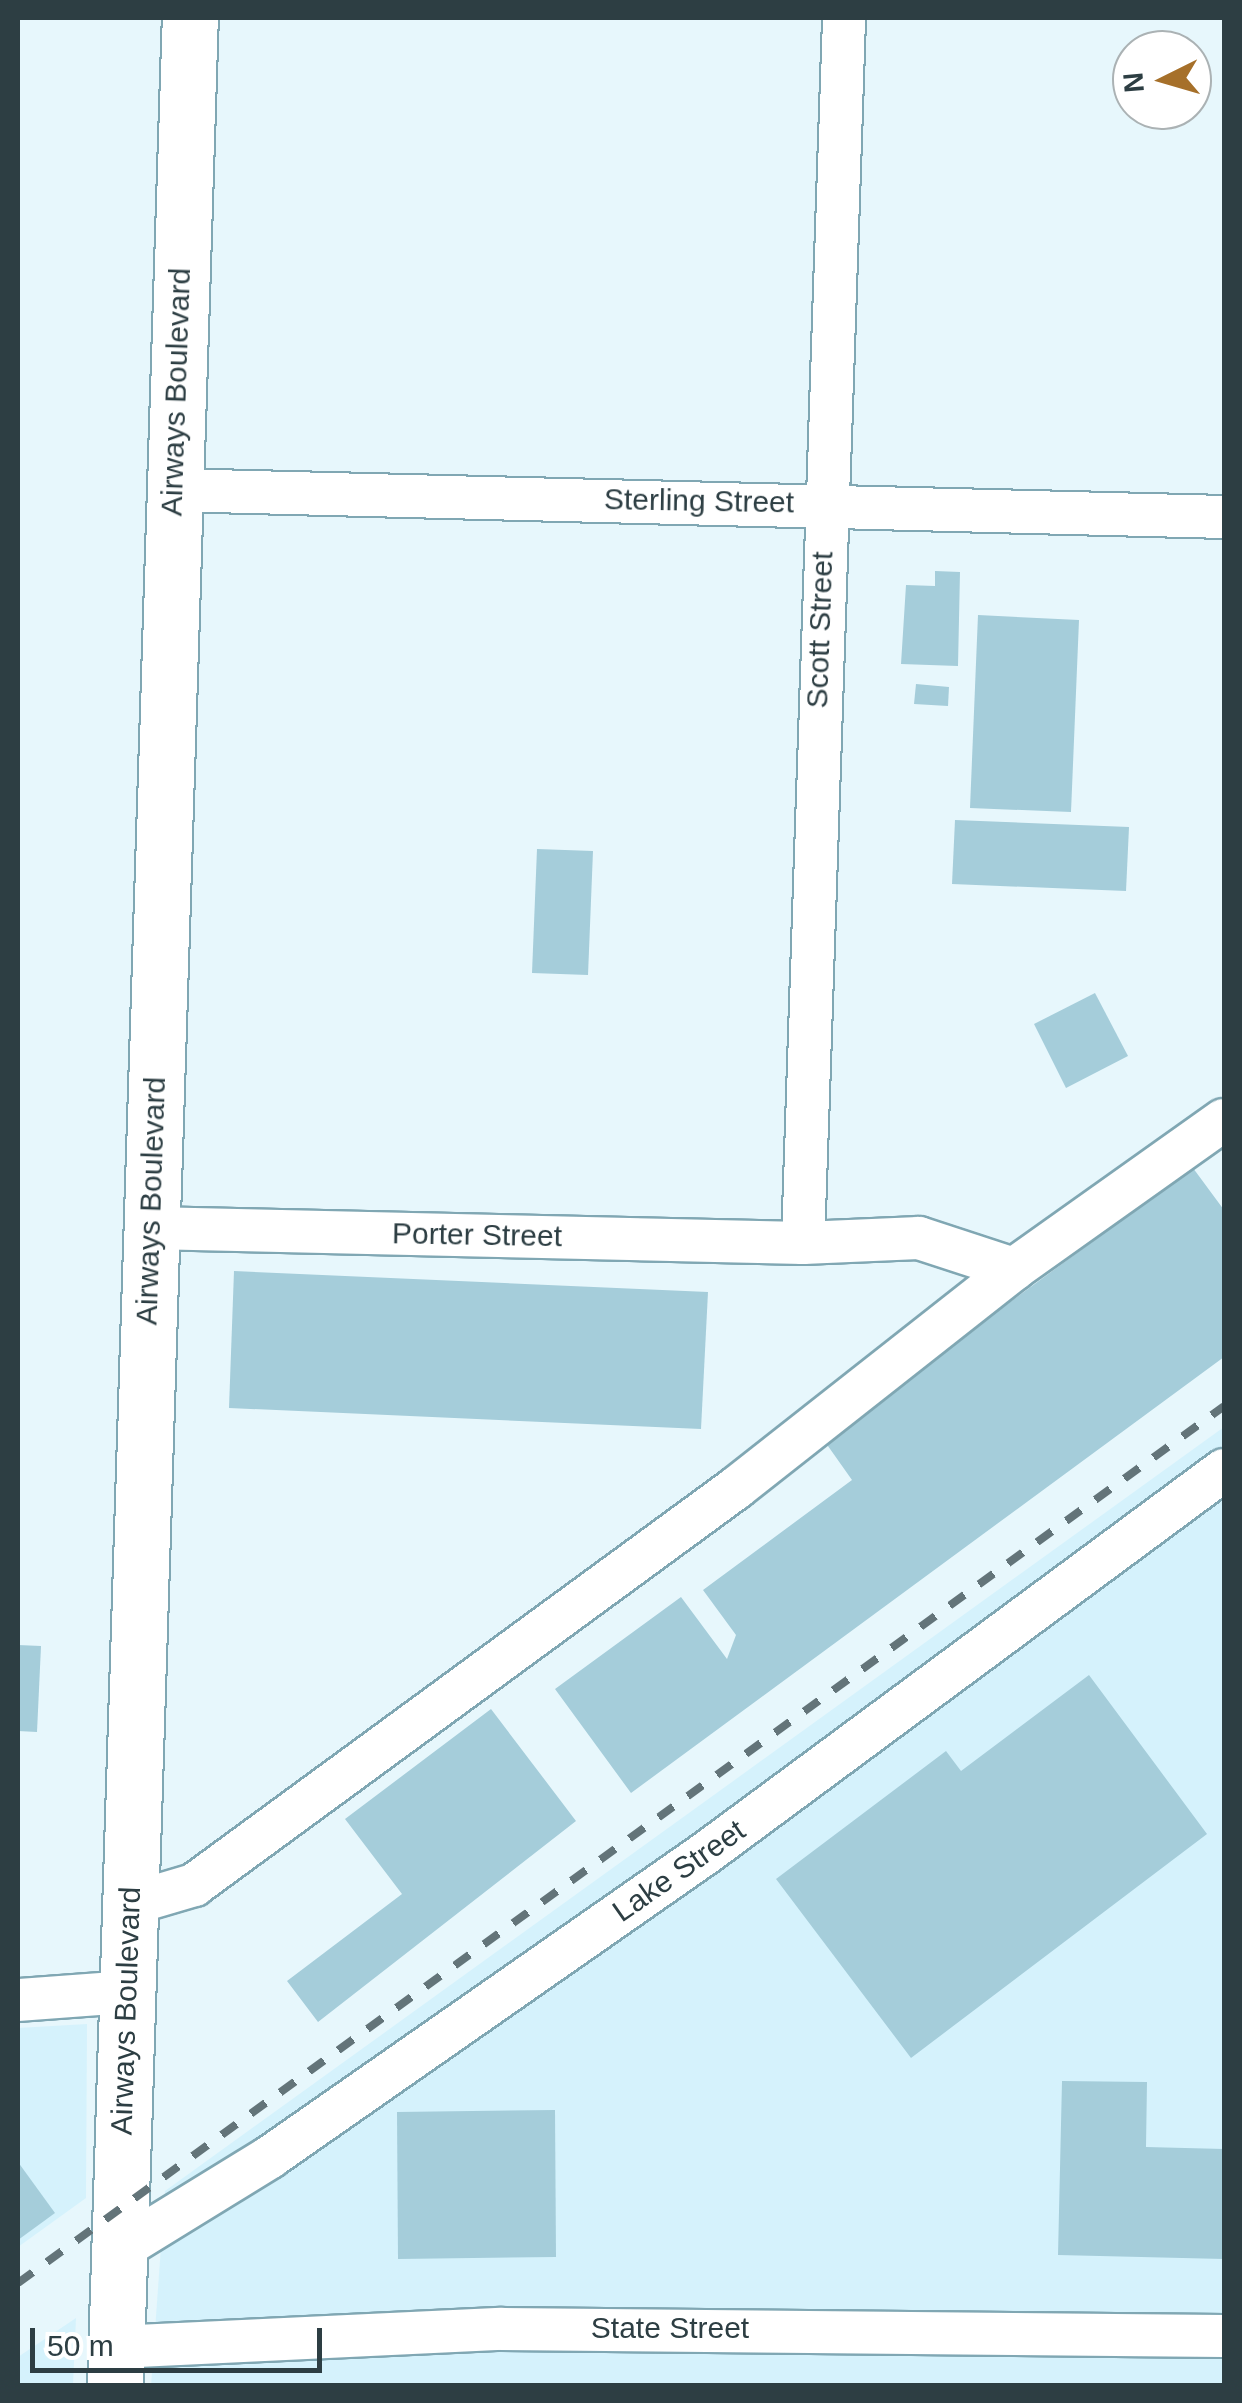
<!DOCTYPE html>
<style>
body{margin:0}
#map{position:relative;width:1242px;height:2403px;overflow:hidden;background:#e7f7fc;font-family:Arial,sans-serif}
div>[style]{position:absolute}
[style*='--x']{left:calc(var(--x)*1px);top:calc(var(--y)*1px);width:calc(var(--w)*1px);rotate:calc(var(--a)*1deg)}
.built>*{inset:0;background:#d5f2fc}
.building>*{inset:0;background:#a5cdda}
.roads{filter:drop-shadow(2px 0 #80a7b3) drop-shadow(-2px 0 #80a7b3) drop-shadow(0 2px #80a7b3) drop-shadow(0 -2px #80a7b3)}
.street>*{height:42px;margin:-21px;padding:0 21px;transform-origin:21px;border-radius:21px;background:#fff}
.secondary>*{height:55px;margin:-27.5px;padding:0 27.5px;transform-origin:27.5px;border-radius:27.5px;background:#fff}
.rail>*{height:8px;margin-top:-4px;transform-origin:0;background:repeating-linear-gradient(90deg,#637479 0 18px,transparent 0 36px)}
span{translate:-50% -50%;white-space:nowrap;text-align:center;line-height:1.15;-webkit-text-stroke:8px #fff;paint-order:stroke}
.street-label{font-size:30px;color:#2d3e43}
.frame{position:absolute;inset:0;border:20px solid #2d3e43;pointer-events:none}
.north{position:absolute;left:1112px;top:30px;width:100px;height:100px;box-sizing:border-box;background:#fff;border:2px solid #abb2b4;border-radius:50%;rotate:265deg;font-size:28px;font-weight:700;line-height:40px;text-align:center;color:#2d3e43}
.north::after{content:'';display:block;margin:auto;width:35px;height:45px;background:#a6702a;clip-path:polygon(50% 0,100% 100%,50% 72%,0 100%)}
.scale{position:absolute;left:30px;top:2328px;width:292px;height:45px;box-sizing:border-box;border:5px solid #2d3e43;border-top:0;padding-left:12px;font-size:30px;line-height:35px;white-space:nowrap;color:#2d3e43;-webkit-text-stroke:8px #fff;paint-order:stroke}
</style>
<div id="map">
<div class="built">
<div style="clip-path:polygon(1224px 1427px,1224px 2385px,151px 2386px,165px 2191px)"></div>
<div style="clip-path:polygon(87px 2024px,86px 2198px,18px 2247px,18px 2028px)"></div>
<div style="clip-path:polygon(76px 2318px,73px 2385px,18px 2385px,18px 2357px)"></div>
</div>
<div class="building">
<div style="clip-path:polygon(935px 571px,960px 572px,958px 666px,901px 664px,906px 585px,935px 586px)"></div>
<div style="clip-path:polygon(978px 615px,1079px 620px,1071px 812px,970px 808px)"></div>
<div style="clip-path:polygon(916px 684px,949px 687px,948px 706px,914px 704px)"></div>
<div style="clip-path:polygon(955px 820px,1129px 827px,1126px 891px,952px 884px)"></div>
<div style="clip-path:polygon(537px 849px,593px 851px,588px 975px,532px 973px)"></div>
<div style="clip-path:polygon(1095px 993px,1128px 1056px,1066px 1088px,1034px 1024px)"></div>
<div style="clip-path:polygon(1193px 1168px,1224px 1210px,1224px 1357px,631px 1793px,555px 1689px,681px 1597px,727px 1659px,736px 1635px,703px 1590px,852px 1480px,823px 1439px)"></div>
<div style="clip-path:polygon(234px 1271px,708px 1292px,701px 1429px,229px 1408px)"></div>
<div style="clip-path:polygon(18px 1645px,41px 1646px,37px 1732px,18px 1731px)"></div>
<div style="clip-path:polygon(1089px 1675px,1207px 1834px,911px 2058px,776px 1879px,946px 1751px,961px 1771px)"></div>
<div style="clip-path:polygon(491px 1709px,576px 1821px,318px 2022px,287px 1981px,402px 1894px,345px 1819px)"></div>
<div style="clip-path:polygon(1062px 2081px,1147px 2082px,1146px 2147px,1224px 2149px,1224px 2259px,1058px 2255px)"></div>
<div style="clip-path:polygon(555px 2110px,556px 2257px,398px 2259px,397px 2112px)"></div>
<div style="clip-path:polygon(18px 2162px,55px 2213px,18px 2240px)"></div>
</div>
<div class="roads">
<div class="street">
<div style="--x:173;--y:490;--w:1051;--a:1.47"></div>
<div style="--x:150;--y:1228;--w:653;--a:1.32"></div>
<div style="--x:803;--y:1243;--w:116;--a:-2.5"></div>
<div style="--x:919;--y:1238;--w:100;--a:18.1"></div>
<div style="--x:803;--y:1243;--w:1226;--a:-88.08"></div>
<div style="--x:130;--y:1904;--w:67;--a:-16.5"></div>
<div style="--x:194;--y:1885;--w:672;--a:-36.22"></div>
<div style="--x:736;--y:1488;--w:354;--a:-38.2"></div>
<div style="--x:1014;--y:1269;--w:257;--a:-35.4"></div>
<div style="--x:18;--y:2000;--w:110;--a:-4.2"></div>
<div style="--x:119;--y:2250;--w:177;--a:-31.6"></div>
<div style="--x:270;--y:2157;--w:532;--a:-34.89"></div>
<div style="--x:706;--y:1853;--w:644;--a:-36.48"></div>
<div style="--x:116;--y:2347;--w:386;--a:-2.7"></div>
<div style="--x:502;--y:2329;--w:722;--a:0.56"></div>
</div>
<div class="secondary">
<div style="--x:115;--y:2386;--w:2369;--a:-88.19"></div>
</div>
</div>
<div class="rail">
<div style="--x:18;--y:2283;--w:1491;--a:-36.02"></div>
</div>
<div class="street-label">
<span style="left:176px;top:392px;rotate:-88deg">Airways Boulevard</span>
<span style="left:699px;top:501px;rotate:1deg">Sterling Street</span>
<span style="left:820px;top:630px;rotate:-88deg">Scott Street</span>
<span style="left:151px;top:1201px;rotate:-88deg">Airways Boulevard</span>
<span style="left:477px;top:1235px;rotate:1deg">Porter Street</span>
<span style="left:679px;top:1871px;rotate:-35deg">Lake Street</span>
<span style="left:126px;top:2011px;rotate:-88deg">Airways Boulevard</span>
<span style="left:670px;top:2328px">State Street</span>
</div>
<div class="frame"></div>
<div class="north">N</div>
<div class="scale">50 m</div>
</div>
